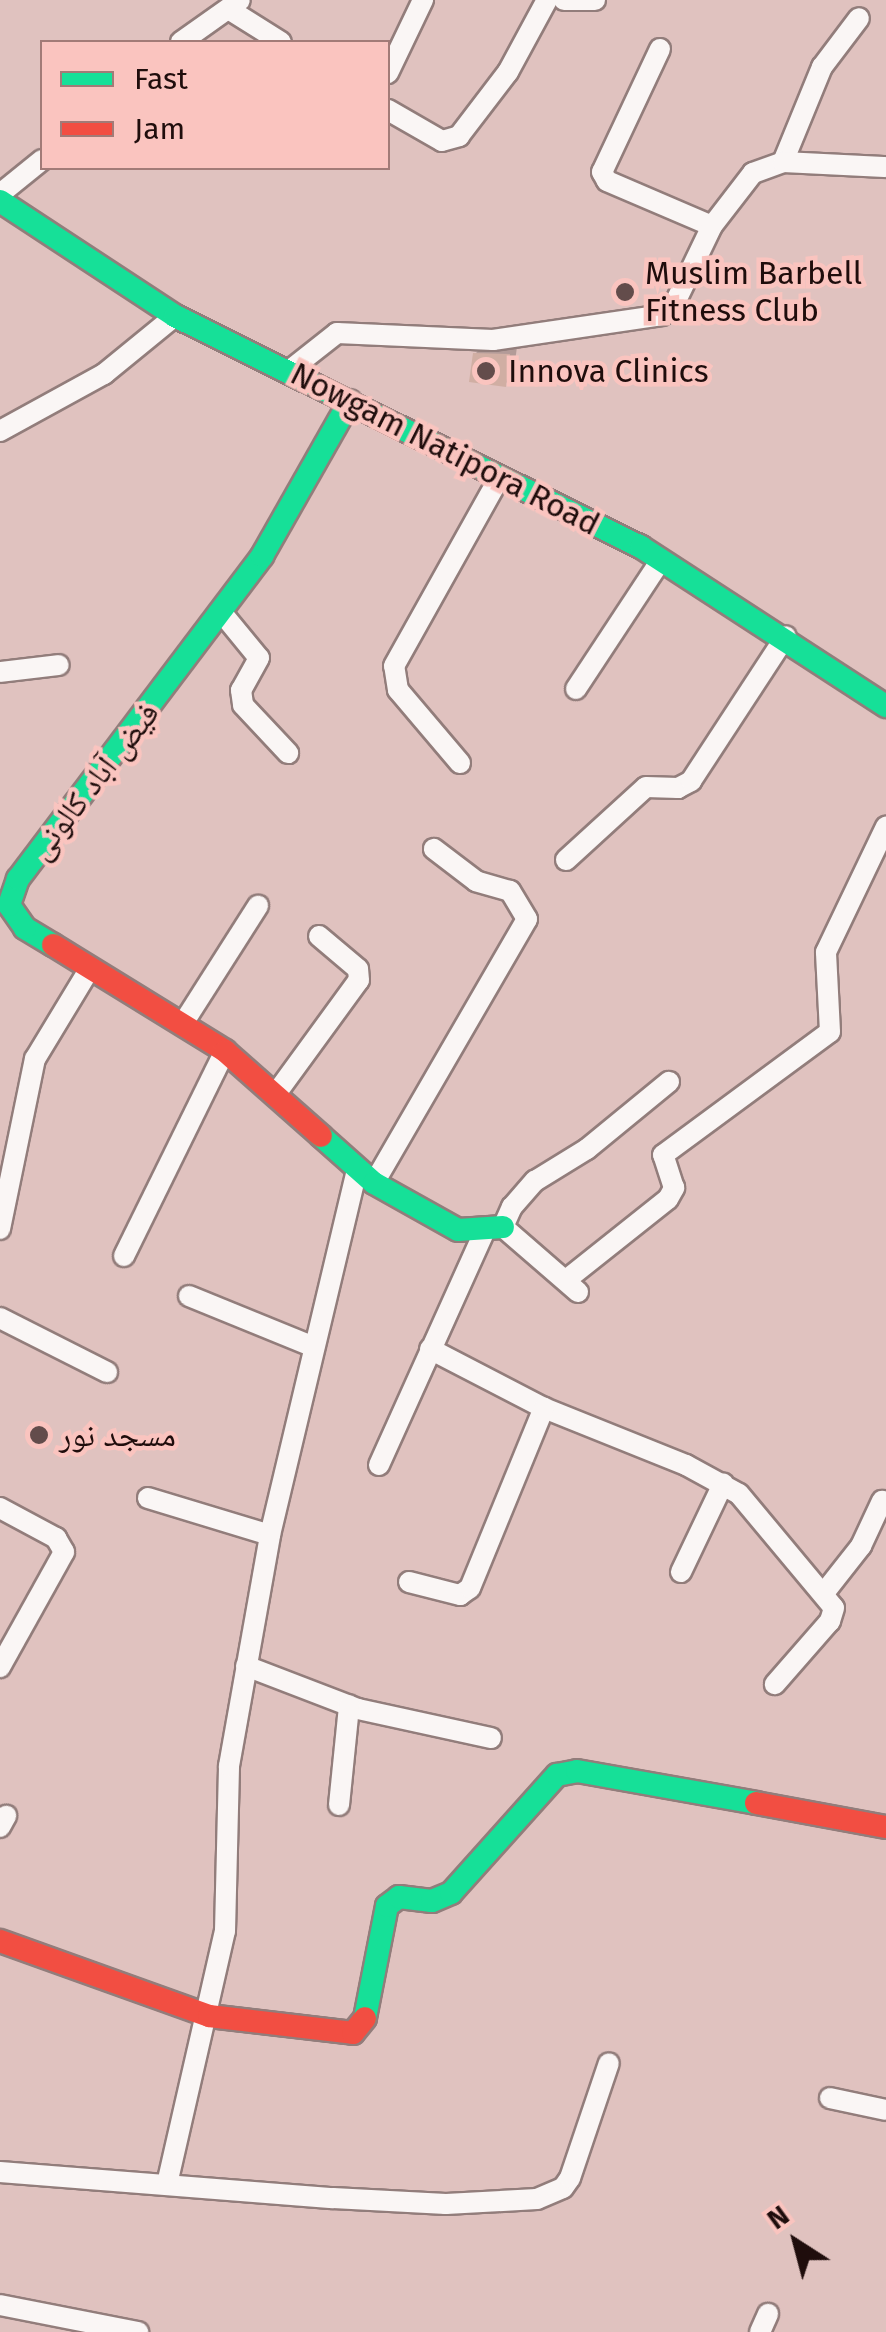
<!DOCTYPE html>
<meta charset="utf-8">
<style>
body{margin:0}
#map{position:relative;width:886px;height:2332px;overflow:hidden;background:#e0c2bf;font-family:"Fira Sans","Noto Naskh Arabic",sans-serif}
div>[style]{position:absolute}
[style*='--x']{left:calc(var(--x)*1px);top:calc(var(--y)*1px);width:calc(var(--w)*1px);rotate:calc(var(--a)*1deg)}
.shadow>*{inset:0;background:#0003}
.building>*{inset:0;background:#d0aea3}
.roads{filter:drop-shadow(2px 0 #927d7b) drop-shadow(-2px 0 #927d7b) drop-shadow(0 2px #927d7b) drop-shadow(0 -2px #927d7b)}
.street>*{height:20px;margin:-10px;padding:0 10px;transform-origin:10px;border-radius:10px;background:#faf6f5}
.fast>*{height:22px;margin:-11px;padding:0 11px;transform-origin:11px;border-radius:11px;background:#16e098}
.jam>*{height:22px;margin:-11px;padding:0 11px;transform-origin:11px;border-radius:11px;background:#f24e42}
.dots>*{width:28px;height:28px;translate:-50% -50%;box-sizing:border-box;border:5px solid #fac4bf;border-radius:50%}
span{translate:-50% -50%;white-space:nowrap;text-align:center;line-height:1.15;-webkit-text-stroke:9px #fac4bf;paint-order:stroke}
.poi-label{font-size:32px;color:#1f0d0c}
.left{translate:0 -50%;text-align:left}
.street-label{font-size:32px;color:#1f0d0c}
.legend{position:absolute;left:40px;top:40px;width:350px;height:130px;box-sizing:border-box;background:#fac4bf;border:2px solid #a27b77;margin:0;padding:12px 18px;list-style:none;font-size:30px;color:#1f0d0c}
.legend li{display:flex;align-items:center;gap:20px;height:50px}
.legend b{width:50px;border:2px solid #a27b77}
.north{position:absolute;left:746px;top:2192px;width:100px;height:100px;-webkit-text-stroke:8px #fac4bf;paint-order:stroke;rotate:324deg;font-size:28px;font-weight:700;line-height:40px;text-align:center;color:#1f0d0c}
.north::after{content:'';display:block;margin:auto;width:35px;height:45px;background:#1f0d0c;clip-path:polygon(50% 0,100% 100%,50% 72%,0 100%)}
</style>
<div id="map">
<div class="shadow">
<div style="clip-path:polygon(483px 346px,517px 347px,513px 376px,505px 384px,475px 354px)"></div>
</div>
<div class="building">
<div style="clip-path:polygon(473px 353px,510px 354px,506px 387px,469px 382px)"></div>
</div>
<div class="roads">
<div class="street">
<div style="--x:564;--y:0;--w:31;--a:0"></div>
<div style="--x:230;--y:10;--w:60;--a:32.1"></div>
<div style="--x:181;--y:42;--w:72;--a:-35.4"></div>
<div style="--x:660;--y:49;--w:136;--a:115.2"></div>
<div style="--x:602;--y:172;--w:10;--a:61"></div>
<div style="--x:607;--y:181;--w:114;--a:23.2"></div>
<div style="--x:388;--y:73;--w:81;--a:-64.4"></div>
<div style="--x:388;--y:110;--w:62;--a:29.9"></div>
<div style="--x:442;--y:141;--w:18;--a:-16"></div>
<div style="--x:459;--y:136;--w:81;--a:-52.6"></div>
<div style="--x:508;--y:72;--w:82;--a:-61.6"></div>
<div style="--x:783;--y:162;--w:103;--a:-67.7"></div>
<div style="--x:822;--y:67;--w:61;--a:-52.9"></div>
<div style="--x:0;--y:194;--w:54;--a:-39"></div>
<div style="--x:290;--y:370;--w:60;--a:-38.2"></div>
<div style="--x:337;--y:333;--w:156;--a:2.6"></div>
<div style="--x:493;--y:340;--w:171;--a:-8.4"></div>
<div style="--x:662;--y:315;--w:14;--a:-36"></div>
<div style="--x:673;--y:307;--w:90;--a:-64.3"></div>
<div style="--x:712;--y:226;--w:67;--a:-52.3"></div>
<div style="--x:753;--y:173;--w:32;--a:-20"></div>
<div style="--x:783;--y:162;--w:103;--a:2.8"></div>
<div style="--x:0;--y:431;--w:119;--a:-28.7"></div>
<div style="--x:104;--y:374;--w:92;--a:-39.2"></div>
<div style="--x:222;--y:613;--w:58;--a:50.6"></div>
<div style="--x:259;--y:658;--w:37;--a:119"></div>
<div style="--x:241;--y:690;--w:15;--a:82"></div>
<div style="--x:243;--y:705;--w:66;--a:46.8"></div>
<div style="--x:0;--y:672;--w:59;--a:-6.8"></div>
<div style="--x:576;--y:689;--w:154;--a:-56.6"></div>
<div style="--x:460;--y:763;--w:96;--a:-130.3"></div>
<div style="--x:398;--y:690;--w:24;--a:-99"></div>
<div style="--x:394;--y:666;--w:215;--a:-60.8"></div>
<div style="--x:566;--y:860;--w:108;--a:-42.4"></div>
<div style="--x:646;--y:787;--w:32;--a:2"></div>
<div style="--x:678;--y:788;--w:15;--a:-28"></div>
<div style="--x:691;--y:781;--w:173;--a:-56.8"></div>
<div style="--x:184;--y:1022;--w:138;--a:-57.5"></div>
<div style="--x:275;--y:1095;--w:142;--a:-53.9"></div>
<div style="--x:359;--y:980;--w:11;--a:-95"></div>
<div style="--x:358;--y:969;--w:51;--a:-139.8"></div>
<div style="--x:374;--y:1183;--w:305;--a:-59.9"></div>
<div style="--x:527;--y:919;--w:33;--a:-121"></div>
<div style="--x:510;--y:891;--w:35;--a:-164"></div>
<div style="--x:476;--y:881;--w:53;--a:-142.7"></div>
<div style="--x:0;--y:1229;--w:174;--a:-78.4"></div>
<div style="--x:35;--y:1059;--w:104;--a:-58.8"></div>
<div style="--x:124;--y:1256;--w:229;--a:-63.8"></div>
<div style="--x:566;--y:1280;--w:130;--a:-38.5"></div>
<div style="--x:668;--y:1199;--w:13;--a:-61"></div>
<div style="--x:674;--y:1188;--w:35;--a:-108"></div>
<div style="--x:663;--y:1155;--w:207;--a:-36.4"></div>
<div style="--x:830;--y:1032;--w:80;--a:-92.9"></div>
<div style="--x:826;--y:952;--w:139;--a:-64.4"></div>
<div style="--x:578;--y:1292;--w:99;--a:-139.1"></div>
<div style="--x:503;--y:1227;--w:22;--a:-66"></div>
<div style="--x:512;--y:1207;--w:35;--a:-49"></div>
<div style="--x:535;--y:1181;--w:61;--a:-31.6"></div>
<div style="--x:587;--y:1149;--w:106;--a:-39.3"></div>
<div style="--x:189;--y:1296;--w:135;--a:22.2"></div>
<div style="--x:0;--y:1318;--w:120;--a:26.8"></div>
<div style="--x:430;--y:1349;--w:128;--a:27.4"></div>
<div style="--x:544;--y:1408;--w:153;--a:21.9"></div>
<div style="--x:686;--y:1465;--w:60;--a:28.7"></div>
<div style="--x:739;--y:1494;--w:148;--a:50.2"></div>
<div style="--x:834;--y:1608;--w:14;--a:107"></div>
<div style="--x:830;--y:1621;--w:84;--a:131.1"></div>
<div style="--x:379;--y:1465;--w:256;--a:-65.7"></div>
<div style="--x:148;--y:1498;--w:127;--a:16.9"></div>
<div style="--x:0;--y:1508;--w:64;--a:28.2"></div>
<div style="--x:56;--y:1538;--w:16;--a:60"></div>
<div style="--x:64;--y:1552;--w:132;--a:119.1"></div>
<div style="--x:681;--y:1572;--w:98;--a:-64.5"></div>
<div style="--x:409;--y:1582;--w:53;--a:14.3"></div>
<div style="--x:460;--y:1595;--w:12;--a:-35"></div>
<div style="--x:470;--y:1588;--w:195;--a:-67.7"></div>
<div style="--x:824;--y:1593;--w:60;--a:-51.8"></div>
<div style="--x:861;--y:1546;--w:50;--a:-65"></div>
<div style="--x:246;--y:1666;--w:120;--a:21"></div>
<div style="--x:358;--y:1709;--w:136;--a:12.3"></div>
<div style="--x:339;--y:1805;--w:100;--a:-84.2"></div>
<div style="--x:0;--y:1827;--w:13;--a:-61"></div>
<div style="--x:830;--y:2098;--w:57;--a:12.1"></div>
<div style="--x:0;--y:2172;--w:334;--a:4.5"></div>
<div style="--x:333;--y:2198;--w:113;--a:3"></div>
<div style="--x:446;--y:2204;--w:91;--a:-3.1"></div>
<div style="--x:537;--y:2199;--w:28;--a:-23"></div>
<div style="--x:563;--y:2188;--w:12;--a:-55"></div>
<div style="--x:570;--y:2178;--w:121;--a:-71.3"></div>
<div style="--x:167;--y:2184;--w:260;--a:-77.1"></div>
<div style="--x:225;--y:1931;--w:165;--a:-88.6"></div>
<div style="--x:229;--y:1766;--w:235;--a:-79.9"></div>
<div style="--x:270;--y:1535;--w:376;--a:-76.6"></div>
<div style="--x:0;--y:2305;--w:141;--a:11.1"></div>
<div style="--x:760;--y:2332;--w:20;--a:-66"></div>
</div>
<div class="fast">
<div style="--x:0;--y:201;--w:209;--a:33.3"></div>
<div style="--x:175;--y:316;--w:520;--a:26.37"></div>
<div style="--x:641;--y:547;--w:292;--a:33"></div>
<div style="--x:53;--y:945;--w:33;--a:-149"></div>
<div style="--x:25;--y:928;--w:28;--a:-125"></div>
<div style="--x:9;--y:905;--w:28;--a:-71"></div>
<div style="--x:18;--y:879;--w:405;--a:-52.9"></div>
<div style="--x:262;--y:556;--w:178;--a:-60.4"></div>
<div style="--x:321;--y:1136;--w:71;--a:41.6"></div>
<div style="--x:374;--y:1183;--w:96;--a:29.2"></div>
<div style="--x:458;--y:1230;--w:45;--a:-3.8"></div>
<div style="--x:365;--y:2018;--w:114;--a:-78.9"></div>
<div style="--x:387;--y:1906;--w:15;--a:-37"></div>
<div style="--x:399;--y:1897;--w:33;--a:7"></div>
<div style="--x:432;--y:1901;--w:21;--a:-23"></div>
<div style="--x:451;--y:1893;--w:159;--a:-48.1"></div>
<div style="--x:557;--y:1775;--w:20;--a:-11"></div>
<div style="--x:577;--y:1771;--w:182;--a:10.1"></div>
</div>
<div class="jam">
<div style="--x:53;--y:945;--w:202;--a:31.6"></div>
<div style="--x:225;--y:1051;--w:128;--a:41.5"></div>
<div style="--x:756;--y:1803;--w:132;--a:10.5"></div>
<div style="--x:0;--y:1941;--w:222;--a:19.7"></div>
<div style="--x:209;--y:2016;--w:145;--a:6.7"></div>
<div style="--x:353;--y:2033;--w:19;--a:-51"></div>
</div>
</div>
<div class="dots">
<div style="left:625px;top:292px;background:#634c4b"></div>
<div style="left:486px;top:371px;background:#634c4b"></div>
<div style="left:39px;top:1435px;background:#634c4b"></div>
</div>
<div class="poi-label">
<span class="left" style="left:645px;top:292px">Muslim Barbell<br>Fitness Club</span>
<span class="left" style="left:508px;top:371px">Innova Clinics</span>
<span class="left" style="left:59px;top:1435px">مسجد نور</span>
</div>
<div class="street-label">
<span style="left:445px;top:449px;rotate:27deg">Nowgam Natipora Road</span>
<span style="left:94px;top:781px;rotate:-52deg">فیض آباد کالونی</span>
</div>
<ul class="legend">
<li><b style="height:12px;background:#16e098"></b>Fast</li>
<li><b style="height:12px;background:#f24e42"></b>Jam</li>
</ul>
<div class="north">N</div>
</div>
